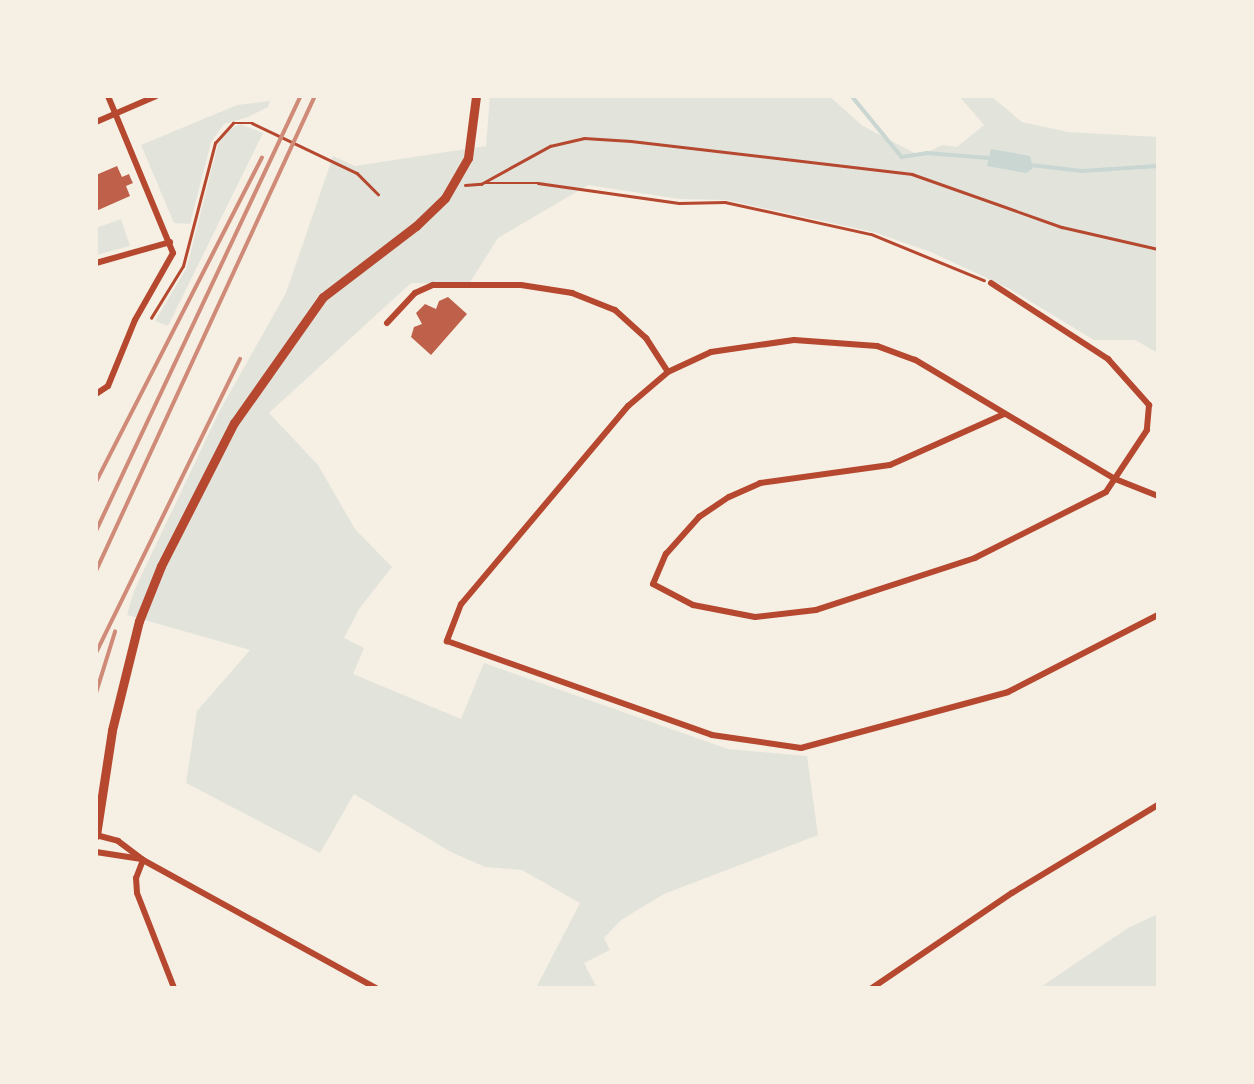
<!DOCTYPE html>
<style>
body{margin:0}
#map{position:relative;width:1254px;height:1084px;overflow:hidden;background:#f6efe4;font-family:Ubuntu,sans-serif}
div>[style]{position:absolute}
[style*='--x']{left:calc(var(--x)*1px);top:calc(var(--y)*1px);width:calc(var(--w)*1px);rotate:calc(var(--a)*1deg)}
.green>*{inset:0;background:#e2e4dc}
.water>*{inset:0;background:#c9d6d2}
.stream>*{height:3.5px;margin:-1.75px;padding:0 1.75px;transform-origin:1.75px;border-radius:1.75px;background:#c9d6d2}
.building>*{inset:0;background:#bf614a}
.path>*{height:2.5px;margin:-1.25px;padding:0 1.25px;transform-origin:1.25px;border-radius:1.25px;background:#b5482f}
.minor>*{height:6px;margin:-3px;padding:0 3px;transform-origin:3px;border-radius:3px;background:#b5482f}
.secondary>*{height:9px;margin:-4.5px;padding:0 4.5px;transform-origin:4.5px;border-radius:4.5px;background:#b5482f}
.rail>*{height:3.5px;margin:-1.75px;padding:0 1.75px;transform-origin:1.75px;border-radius:1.75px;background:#cf8b77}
span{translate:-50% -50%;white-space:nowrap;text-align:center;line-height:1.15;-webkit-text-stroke:7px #f6efe4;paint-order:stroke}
.frame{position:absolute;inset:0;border:98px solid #f6efe4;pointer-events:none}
</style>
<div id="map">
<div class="green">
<div style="clip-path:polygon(490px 96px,829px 96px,863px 126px,920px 156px,942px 145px,957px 147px,984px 125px,959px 96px,991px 96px,1022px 122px,1068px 132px,1158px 137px,1158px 353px,1135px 340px,1094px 340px,1008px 288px,931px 252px,873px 232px,726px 200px,679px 199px,588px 185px,498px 238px,469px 284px,411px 283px,269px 413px,318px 465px,355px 529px,392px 567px,359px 609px,344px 638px,364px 648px,353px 674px,461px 719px,484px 663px,728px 749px,807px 756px,818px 835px,664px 894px,621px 920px,604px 938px,610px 950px,584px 963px,597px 988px,536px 988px,580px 903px,522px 870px,485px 867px,451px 852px,354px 794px,320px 853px,186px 783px,197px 711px,250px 650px,127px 615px,134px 591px,219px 412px,286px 293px,333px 156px,355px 166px,486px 146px)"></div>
<div style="clip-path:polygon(270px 101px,268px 107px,248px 117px,224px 124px,211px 142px,190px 224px,174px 223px,141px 145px,237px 105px)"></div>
<div style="clip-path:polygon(240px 124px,263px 133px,168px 326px,155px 321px,187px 267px,218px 144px,229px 130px)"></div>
<div style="clip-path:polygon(121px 219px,130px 246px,96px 255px,96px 228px)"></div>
<div style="clip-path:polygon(1158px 914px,1158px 988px,1039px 988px,1128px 928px)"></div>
</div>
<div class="water">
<div style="clip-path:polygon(991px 149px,1030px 156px,1033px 168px,1026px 173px,987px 166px)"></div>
</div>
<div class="stream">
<div style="--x:852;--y:96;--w:79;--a:50.7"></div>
<div style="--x:902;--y:157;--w:24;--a:-9"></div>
<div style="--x:926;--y:153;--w:63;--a:4.5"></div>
<div style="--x:1031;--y:165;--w:51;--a:6.7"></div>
<div style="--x:1082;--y:171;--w:76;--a:-3.8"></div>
</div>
<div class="building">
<div style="clip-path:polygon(117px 166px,122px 177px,129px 174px,131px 179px,133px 183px,126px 186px,130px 196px,96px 211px,96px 175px)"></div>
<div style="clip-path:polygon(448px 297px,467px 314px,431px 355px,411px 337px,414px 327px,422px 324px,416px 313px,425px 304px,436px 309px,439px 301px)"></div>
</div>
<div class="path">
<div style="--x:484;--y:183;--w:54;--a:0"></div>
<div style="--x:538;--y:183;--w:142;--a:8.1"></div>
<div style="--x:679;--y:203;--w:46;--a:-1.2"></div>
<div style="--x:725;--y:202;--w:149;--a:12.4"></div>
<div style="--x:871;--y:234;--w:122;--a:22.2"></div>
<div style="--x:465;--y:185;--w:16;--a:-4"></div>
<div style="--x:481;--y:184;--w:79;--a:-28.8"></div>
<div style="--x:550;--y:146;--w:35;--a:-13"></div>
<div style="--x:584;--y:138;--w:47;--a:3.7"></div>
<div style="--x:631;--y:141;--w:283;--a:6.7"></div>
<div style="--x:912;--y:174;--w:159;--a:19.5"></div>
<div style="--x:1062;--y:227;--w:98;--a:12.9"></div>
<div style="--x:151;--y:318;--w:61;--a:-58.4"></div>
<div style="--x:183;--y:266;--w:127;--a:-75.4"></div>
<div style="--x:215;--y:143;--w:27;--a:-48"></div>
<div style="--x:233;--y:123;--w:19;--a:0"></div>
<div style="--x:252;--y:123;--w:116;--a:25.5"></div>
<div style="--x:357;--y:173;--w:30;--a:45"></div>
</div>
<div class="minor">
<div style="--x:96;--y:122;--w:65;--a:-23.4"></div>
<div style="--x:96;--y:263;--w:77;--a:-15.8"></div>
<div style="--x:991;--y:283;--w:140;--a:33"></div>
<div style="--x:1108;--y:359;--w:62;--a:48.3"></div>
<div style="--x:1149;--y:405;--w:25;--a:95"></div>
<div style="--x:1147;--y:430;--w:74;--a:123.5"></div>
<div style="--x:1106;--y:492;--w:147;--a:153.3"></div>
<div style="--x:975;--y:558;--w:167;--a:161.9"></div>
<div style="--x:816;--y:610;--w:61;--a:173.5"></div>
<div style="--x:755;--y:617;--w:63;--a:-169"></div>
<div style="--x:693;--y:605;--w:45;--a:-152.3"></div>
<div style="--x:653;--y:584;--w:33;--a:-67"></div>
<div style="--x:666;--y:554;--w:50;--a:-48.3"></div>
<div style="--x:699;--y:517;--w:36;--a:-34"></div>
<div style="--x:729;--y:497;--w:34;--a:-24"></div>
<div style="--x:760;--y:483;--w:131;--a:-7.9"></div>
<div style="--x:890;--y:465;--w:125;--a:-24.1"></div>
<div style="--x:387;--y:323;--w:41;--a:-47"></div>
<div style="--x:415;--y:293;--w:20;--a:-24"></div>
<div style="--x:433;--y:285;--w:88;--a:0"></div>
<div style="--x:521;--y:285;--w:52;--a:8.9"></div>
<div style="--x:572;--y:293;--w:46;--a:21.6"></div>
<div style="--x:615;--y:310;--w:42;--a:42.1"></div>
<div style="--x:646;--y:338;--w:40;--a:57.1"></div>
<div style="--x:96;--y:394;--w:14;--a:-34"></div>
<div style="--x:108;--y:386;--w:71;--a:-67.8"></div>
<div style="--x:135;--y:320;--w:77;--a:-60.4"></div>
<div style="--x:173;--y:253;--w:170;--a:-112.5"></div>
<div style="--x:1158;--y:496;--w:46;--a:-158.4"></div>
<div style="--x:1115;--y:479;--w:233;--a:-149.2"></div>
<div style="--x:915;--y:360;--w:40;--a:-159.8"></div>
<div style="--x:877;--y:346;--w:83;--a:-175.9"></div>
<div style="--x:794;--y:340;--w:84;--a:171.8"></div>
<div style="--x:711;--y:352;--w:47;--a:155.1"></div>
<div style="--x:668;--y:372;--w:52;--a:139.6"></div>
<div style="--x:628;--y:406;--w:259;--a:130.1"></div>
<div style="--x:461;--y:604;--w:40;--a:111"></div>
<div style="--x:447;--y:641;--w:281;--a:19.5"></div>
<div style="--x:712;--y:735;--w:90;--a:8.3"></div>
<div style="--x:801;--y:748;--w:214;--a:-15.1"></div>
<div style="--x:1008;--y:692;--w:169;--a:-27.2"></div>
<div style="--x:96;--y:835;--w:23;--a:15"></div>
<div style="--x:118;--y:841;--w:31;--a:37"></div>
<div style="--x:143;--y:860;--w:266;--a:28.8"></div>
<div style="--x:96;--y:852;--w:46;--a:8.8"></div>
<div style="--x:143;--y:860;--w:19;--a:111"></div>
<div style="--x:136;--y:878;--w:15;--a:86"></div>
<div style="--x:137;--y:893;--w:102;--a:68.7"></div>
<div style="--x:872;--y:988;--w:169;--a:-34.2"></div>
<div style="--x:1012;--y:893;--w:170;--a:-31.1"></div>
</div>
<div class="secondary">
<div style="--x:96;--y:835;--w:106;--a:-81.3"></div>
<div style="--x:112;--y:730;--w:112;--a:-76.1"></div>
<div style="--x:139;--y:621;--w:59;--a:-68.2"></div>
<div style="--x:161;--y:566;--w:161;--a:-63"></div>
<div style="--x:234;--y:423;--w:154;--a:-54.8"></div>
<div style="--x:323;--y:297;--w:117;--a:-37.4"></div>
<div style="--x:416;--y:226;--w:40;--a:-44"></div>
<div style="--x:445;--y:198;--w:46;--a:-60.1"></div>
<div style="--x:468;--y:158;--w:63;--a:-82.6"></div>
</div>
<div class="rail">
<div style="--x:96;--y:482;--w:364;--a:-62.9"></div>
<div style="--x:96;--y:531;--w:481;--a:-64.8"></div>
<div style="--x:96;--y:571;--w:523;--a:-65.25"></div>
<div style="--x:96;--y:653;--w:327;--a:-63.9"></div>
<div style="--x:96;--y:693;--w:64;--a:-72.7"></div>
</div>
<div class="frame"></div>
</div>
